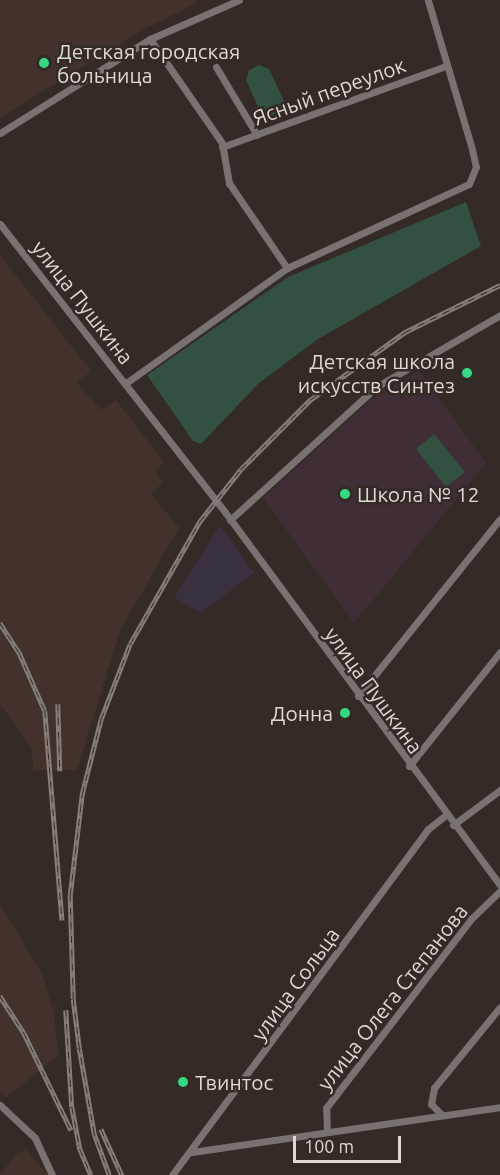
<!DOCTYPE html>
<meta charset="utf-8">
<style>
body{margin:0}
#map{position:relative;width:500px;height:1175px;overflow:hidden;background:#342a26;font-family:Ubuntu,sans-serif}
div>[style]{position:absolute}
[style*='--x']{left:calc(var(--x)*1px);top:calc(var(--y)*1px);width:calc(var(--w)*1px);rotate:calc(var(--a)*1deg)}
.commercial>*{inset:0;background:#393040}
.built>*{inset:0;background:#42322b}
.education>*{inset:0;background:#402e36}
.green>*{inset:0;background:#335141}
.minor>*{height:7px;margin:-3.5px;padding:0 3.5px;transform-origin:3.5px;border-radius:3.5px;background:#787370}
.rail>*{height:4.5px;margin-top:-2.25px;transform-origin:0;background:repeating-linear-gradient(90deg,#342a26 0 7px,#867e7a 0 14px);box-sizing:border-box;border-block:2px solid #867e7a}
.dots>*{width:16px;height:16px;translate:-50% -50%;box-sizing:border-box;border:3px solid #342a26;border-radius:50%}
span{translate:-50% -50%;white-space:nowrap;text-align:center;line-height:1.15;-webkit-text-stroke:5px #342a26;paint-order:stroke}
.poi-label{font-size:21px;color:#dfd9d6}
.left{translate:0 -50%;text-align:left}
.right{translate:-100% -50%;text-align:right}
.street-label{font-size:21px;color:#dfd9d6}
.scale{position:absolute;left:293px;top:1136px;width:108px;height:27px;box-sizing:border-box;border:3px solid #dfd9d6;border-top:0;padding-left:8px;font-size:18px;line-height:21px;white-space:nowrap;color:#dfd9d6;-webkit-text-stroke:4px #342a26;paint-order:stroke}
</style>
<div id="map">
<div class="commercial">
<div style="clip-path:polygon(220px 525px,254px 573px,201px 613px,174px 598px)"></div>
</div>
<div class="built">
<div style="clip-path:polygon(0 0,195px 0,197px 3px,144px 29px,0 118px)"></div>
<div style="clip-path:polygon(0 255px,91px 371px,77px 383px,101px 410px,116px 400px,164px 462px,155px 472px,163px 483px,151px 493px,179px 528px,120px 631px,77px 770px,33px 770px,32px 749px,0 704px)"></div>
<div style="clip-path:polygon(0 903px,42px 974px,53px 1009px,59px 1055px,5px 1098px,0 1093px)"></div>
<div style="clip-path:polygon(26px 1149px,48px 1175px,0 1175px,16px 1154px)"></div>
</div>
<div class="education">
<div style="clip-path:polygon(419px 371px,486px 463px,354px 623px,263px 498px,372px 399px)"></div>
</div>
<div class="green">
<div style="clip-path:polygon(259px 65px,269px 69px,284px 101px,281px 111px,270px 116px,260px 111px,246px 80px,249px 70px)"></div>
<div style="clip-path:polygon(466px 202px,481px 246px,318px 339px,258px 384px,201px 444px,193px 441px,147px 375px,288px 277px)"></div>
<div style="clip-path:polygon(434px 434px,465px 472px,446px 487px,416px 449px)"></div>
</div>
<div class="minor">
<div style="--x:150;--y:39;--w:126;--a:55.3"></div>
<div style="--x:222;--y:143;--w:41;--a:80.1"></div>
<div style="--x:229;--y:183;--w:103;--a:55.7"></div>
<div style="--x:216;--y:67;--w:79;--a:58.9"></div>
<div style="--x:0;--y:133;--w:177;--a:-32.1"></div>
<div style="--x:150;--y:39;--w:97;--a:-23.7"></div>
<div style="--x:222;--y:147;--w:238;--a:-19.9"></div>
<div style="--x:0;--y:224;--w:365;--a:52"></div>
<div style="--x:225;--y:512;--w:463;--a:53.6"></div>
<div style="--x:126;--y:383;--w:198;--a:-35.5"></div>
<div style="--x:287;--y:268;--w:200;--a:-24.8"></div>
<div style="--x:469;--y:184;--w:18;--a:-68"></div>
<div style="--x:476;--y:167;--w:18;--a:-103"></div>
<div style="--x:472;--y:149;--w:155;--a:-106.5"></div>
<div style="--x:230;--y:520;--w:197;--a:-42.3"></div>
<div style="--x:376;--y:387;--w:143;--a:-30.1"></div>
<div style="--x:358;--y:696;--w:227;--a:-51.3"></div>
<div style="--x:409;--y:766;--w:146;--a:-51.4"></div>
<div style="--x:453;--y:825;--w:59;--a:-36.7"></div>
<div style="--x:0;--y:1105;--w:48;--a:43.3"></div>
<div style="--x:35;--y:1138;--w:41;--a:65.3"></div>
<div style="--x:441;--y:1114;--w:14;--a:-135"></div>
<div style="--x:431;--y:1104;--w:16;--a:-79"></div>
<div style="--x:434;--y:1088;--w:104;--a:-50.8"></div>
<div style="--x:327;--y:1131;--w:23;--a:-92"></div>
<div style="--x:326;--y:1108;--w:240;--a:-52.5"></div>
<div style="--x:472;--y:918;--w:39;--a:-44"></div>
<div style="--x:192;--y:1152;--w:311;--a:-8.3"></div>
<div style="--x:172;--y:1175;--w:430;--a:-53.5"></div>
<div style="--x:428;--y:829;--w:23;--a:-38"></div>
</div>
<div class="rail">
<div style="--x:0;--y:623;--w:35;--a:57"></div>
<div style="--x:19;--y:652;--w:64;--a:66.2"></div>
<div style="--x:45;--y:711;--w:210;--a:85.3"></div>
<div style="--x:58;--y:704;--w:67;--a:88.3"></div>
<div style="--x:0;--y:996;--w:44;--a:57"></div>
<div style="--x:24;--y:1033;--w:108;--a:64.1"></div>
<div style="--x:66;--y:1010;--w:97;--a:86.5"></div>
<div style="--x:72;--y:1107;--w:43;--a:79.2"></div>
<div style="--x:80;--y:1149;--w:28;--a:67"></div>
<div style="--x:101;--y:1129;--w:51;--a:65.5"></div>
<div style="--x:109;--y:1175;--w:44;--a:-110.1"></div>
<div style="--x:94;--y:1134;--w:87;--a:-99.9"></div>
<div style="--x:79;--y:1048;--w:49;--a:-97"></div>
<div style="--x:73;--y:999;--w:104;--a:-91.7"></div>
<div style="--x:70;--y:895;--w:102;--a:-83.2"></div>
<div style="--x:82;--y:794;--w:77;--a:-75.8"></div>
<div style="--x:101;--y:719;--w:80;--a:-68.9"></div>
<div style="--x:130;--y:644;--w:142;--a:-60.4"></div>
<div style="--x:200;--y:521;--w:66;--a:-51.7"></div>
<div style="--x:241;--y:469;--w:98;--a:-45"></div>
<div style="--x:310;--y:400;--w:117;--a:-35.6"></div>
<div style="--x:405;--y:332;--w:106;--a:-26.3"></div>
</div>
<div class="dots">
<div style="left:44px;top:63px;background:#36d881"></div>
<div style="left:467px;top:373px;background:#36d881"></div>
<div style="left:345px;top:494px;background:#36d881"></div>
<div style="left:345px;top:713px;background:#36d881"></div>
<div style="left:183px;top:1082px;background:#36d881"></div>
</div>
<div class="poi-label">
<span class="left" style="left:57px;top:63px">Детская городская<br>больница</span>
<span class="right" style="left:455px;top:373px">Детская школа<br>искусств Синтез</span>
<span class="left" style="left:357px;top:494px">Школа № 12</span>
<span class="right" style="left:333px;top:713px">Донна</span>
<span class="left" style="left:195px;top:1082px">Твинтос</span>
</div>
<div class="street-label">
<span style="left:329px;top:91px;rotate:-20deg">Ясный переулок</span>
<span style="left:83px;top:302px;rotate:52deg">улица Пушкина</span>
<span style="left:374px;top:690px;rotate:54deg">улица Пушкина</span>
<span style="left:295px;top:984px;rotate:-54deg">улица Сольца</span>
<span style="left:392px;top:997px;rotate:-52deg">улица Олега Степанова</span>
</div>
<div class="scale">100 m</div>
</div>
